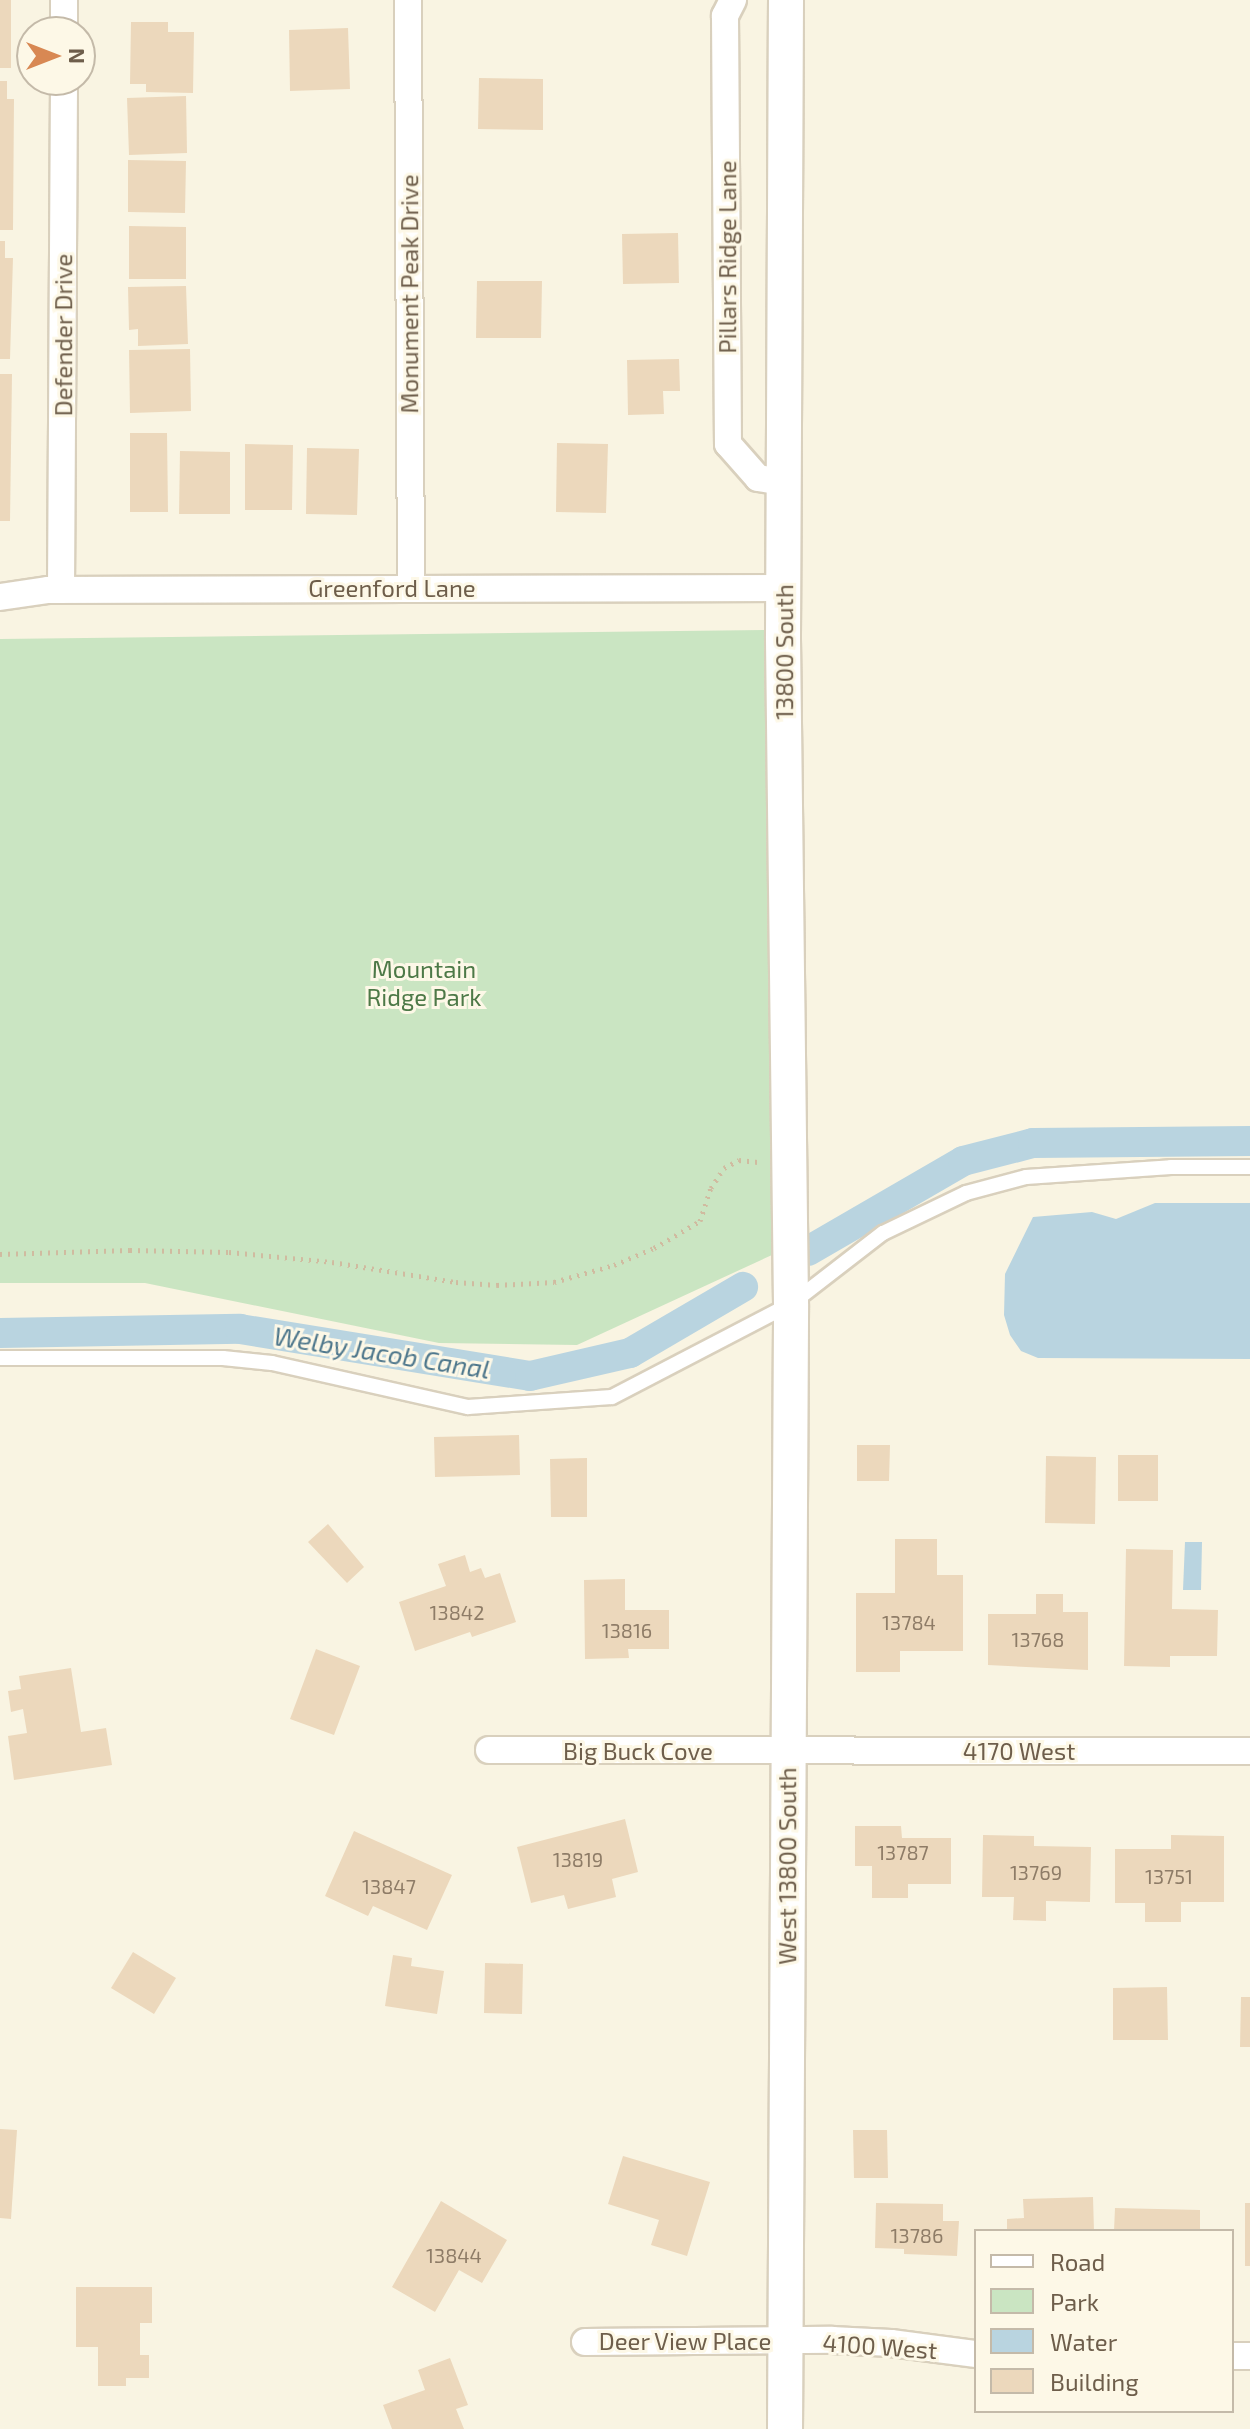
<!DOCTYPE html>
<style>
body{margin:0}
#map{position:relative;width:1250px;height:2429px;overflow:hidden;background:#f9f4e2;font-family:"Exo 2",sans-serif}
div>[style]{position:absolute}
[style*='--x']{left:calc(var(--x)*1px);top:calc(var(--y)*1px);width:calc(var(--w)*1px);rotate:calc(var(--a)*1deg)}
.green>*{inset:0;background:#cae5c2}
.water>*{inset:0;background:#b9d4e0}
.canal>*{height:30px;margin:-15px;padding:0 15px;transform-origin:15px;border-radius:15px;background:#b9d4e0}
.building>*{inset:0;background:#ecd8bc}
.path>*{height:5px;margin-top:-2.5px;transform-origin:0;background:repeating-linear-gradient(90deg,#d0bba0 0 2px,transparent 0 8px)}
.roads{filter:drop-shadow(2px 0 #d9d0bd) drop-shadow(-2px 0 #d9d0bd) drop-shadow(0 2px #d9d0bd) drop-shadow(0 -2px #d9d0bd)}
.service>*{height:14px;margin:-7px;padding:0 7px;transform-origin:7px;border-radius:7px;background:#fff}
.minor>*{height:26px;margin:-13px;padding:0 13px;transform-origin:13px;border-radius:13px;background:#fff}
.tertiary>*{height:34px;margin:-17px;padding:0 17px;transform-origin:17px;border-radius:17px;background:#fff}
span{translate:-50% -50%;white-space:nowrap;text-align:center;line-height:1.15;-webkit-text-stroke:6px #fdf8e7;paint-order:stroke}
.number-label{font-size:20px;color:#8e7c67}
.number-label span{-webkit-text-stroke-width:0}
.street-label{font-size:24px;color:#6e5e4b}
.park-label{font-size:24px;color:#4d7947}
.water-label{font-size:26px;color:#4e778c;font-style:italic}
.legend{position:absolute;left:974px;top:2229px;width:260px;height:184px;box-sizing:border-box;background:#fdf8e7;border:2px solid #c4baa9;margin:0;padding:10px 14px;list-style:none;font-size:24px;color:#6e5e4b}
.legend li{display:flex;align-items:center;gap:16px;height:40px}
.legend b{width:40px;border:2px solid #c4baa9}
.north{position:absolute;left:16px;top:16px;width:80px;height:80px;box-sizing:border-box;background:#fdf8e7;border:2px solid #c4baa9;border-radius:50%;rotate:90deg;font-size:22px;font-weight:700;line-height:32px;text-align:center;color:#6e5e4b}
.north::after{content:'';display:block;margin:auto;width:28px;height:36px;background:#d88853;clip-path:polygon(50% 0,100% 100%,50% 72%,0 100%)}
</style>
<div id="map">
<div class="green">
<div style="clip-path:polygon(772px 630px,772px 1255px,577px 1345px,439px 1343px,145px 1283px,0 1283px,0 639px)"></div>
</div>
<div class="water">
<div style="clip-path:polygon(1155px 1203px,1250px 1203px,1250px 1359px,1038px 1358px,1021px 1351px,1010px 1335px,1004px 1315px,1005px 1274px,1033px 1217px,1092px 1212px,1116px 1219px)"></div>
<div style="clip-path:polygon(1185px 1542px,1202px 1542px,1201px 1590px,1183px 1590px)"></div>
</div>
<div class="canal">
<div style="--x:808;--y:1251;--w:179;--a:-30.1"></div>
<div style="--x:963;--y:1161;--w:72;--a:-14.4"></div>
<div style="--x:1033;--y:1143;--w:217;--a:-0.5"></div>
<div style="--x:0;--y:1333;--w:240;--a:-1"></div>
<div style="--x:240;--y:1329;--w:294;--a:9.2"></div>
<div style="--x:530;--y:1376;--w:103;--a:-13"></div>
<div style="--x:630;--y:1353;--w:131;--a:-30.3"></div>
</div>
<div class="building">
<div style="clip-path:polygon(0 0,11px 0,11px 68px,0 68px)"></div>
<div style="clip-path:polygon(131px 22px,168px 22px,168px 32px,194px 32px,193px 93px,146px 92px,146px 84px,130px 84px)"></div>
<div style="clip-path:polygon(348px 28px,350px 89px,290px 91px,289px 30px)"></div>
<div style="clip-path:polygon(479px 78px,543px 79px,543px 130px,478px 129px)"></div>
<div style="clip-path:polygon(0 81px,7px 81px,7px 99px,14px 99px,13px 230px,0 230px)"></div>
<div style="clip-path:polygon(186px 96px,187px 153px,129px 155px,127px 98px)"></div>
<div style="clip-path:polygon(128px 160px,186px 161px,185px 213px,128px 212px)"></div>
<div style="clip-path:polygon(129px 226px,186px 227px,186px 279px,129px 279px)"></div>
<div style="clip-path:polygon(678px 233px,679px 283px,623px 284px,622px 234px)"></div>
<div style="clip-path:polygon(0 241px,5px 241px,5px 258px,13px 258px,10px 359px,0 359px)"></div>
<div style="clip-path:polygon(477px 281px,542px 281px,541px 338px,476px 338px)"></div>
<div style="clip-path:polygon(186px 286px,188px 344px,138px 346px,138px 329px,129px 330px,128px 287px)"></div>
<div style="clip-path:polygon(190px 349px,191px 411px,130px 413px,129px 350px)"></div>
<div style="clip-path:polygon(679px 359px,680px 391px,663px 391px,664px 414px,628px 415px,627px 360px)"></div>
<div style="clip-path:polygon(0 374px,12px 374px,10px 521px,0 521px)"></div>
<div style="clip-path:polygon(130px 433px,167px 433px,168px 512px,130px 512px)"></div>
<div style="clip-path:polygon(557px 443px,608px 444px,606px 513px,556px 512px)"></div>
<div style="clip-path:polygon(245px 444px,293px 445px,292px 510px,245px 510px)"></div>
<div style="clip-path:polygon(307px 448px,359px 449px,357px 515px,306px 514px)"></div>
<div style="clip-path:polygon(180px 451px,230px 452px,230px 514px,179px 514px)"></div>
<div style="clip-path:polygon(519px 1435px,520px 1475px,435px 1477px,434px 1437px)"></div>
<div style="clip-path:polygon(857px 1445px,890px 1445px,889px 1481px,857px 1481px)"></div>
<div style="clip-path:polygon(1118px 1455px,1158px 1455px,1158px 1501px,1118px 1501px)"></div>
<div style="clip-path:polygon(1046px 1456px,1096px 1457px,1095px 1524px,1045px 1523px)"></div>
<div style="clip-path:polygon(587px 1458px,587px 1517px,551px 1517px,550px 1459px)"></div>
<div style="clip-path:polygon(328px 1524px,364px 1567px,347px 1583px,308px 1542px)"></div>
<div style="clip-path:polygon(895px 1539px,937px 1539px,937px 1575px,963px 1575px,963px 1651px,900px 1651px,900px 1672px,856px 1672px,856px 1593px,895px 1593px)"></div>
<div style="clip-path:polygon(1126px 1549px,1173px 1550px,1172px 1609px,1218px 1610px,1217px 1656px,1170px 1656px,1170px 1667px,1124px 1666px)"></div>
<div style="clip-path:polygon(465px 1555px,470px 1572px,481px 1568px,485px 1578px,500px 1573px,516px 1622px,472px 1637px,470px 1632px,415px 1651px,399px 1602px,446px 1586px,438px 1564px)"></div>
<div style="clip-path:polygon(625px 1579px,625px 1610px,669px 1610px,669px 1649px,628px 1649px,629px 1658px,585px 1659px,584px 1580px)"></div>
<div style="clip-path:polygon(1036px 1594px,1063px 1594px,1063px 1612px,1088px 1612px,1088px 1670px,988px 1665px,988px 1614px,1036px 1614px)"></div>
<div style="clip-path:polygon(316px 1649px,360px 1666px,334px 1735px,290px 1719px)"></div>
<div style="clip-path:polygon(71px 1668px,81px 1732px,106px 1728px,112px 1765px,14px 1780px,8px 1736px,27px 1733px,23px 1709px,11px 1712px,8px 1691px,21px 1689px,19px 1676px)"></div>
<div style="clip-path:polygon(625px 1819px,638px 1872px,612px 1879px,616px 1897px,568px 1909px,564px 1895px,531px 1903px,517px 1847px)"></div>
<div style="clip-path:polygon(855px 1826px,901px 1826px,902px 1838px,951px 1838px,951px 1884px,908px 1884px,908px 1898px,872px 1898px,872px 1866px,855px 1866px)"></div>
<div style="clip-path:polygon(354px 1831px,452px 1875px,427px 1930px,373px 1906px,368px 1916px,325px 1896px)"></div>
<div style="clip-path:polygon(983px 1835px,1034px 1836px,1034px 1846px,1091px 1847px,1090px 1902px,1046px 1901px,1046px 1921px,1013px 1920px,1014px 1897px,982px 1897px)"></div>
<div style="clip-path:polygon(1171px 1835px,1224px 1836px,1224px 1902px,1181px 1902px,1181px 1922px,1145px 1922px,1145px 1903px,1115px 1903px,1115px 1849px,1171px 1849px)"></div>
<div style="clip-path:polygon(133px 1952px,176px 1978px,154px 2014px,111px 1988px)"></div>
<div style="clip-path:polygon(393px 1955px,412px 1958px,411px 1966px,444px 1971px,437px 2014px,385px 2006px)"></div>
<div style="clip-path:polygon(485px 1963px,523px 1964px,522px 2014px,484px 2013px)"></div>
<div style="clip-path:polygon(1167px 1987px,1168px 2040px,1113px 2040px,1113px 1988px)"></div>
<div style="clip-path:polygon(1241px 1997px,1250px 1997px,1250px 2047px,1240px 2047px)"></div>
<div style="clip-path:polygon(0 2129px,17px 2130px,11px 2219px,0 2218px)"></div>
<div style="clip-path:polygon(853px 2130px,887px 2130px,888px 2178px,854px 2178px)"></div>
<div style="clip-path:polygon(623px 2156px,710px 2182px,687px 2256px,651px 2245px,659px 2220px,608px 2204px)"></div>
<div style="clip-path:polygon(1093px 2197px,1094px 2231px,1007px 2231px,1007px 2219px,1024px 2218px,1023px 2199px)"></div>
<div style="clip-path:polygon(441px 2201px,507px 2240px,482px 2283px,459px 2270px,435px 2312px,392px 2287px)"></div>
<div style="clip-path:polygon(876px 2203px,943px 2204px,943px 2221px,959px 2221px,957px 2256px,904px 2254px,904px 2249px,875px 2248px)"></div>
<div style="clip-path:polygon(1245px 2203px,1250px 2203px,1250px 2266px,1245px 2266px)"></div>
<div style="clip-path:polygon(1115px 2208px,1200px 2210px,1200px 2231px,1114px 2231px)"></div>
<div style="clip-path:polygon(76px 2287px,152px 2287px,152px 2323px,140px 2323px,140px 2355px,149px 2355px,149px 2378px,126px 2378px,126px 2386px,98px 2386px,98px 2347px,76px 2347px)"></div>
<div style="clip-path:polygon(450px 2358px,468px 2405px,456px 2409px,464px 2429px,392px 2429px,383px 2405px,425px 2390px,418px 2370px)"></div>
</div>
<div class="path">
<div style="--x:0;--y:1254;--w:130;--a:-1.8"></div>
<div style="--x:130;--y:1250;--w:99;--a:1.2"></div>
<div style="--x:229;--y:1252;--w:103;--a:5.5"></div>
<div style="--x:332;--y:1262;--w:126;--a:9.2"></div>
<div style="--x:456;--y:1282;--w:41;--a:4.2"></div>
<div style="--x:497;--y:1285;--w:57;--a:-3"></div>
<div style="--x:554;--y:1282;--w:62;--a:-15.8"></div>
<div style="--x:614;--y:1265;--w:43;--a:-23"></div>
<div style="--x:654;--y:1248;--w:53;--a:-30.4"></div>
<div style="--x:700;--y:1221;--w:35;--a:-72"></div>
<div style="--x:711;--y:1188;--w:24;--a:-57"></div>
<div style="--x:724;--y:1168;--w:17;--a:-28"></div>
<div style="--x:739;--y:1160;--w:19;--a:6"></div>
</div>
<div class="roads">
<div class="service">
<div style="--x:0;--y:1358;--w:223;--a:0"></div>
<div style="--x:223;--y:1358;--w:49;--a:5.8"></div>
<div style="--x:272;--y:1363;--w:201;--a:12.7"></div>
<div style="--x:468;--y:1407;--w:144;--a:-4"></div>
<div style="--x:612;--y:1397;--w:202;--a:-27.5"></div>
<div style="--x:791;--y:1304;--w:116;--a:-37.7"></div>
<div style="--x:883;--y:1233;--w:92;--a:-25.7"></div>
<div style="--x:966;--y:1193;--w:62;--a:-14.9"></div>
<div style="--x:1026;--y:1177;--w:145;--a:-3.9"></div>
<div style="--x:1171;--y:1167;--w:79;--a:0"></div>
</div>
<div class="minor">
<div style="--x:408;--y:0;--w:588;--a:89.71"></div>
<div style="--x:733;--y:0;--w:18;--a:117"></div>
<div style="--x:725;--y:16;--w:428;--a:89.6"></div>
<div style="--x:728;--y:444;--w:45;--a:48.6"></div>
<div style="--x:758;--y:478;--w:26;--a:9"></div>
<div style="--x:64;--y:32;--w:32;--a:-90"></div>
<div style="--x:61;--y:590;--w:510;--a:-89.66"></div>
<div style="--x:0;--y:597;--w:49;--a:-8.3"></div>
<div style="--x:48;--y:590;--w:736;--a:-0.16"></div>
<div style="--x:489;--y:1750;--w:761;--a:0.08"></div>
<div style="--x:585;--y:2342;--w:247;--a:-0.5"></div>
<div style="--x:832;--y:2340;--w:59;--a:2.9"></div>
<div style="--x:891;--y:2343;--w:86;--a:7.4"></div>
<div style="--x:1232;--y:2356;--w:18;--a:0"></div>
</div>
<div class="tertiary">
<div style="--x:785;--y:2429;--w:1125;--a:-89.69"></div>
<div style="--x:791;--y:1304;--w:668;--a:-90.69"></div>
<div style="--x:783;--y:636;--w:636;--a:-89.73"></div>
</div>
</div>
<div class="number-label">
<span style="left:457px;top:1612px">13842</span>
<span style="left:909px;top:1622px">13784</span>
<span style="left:627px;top:1630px">13816</span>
<span style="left:1038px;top:1639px">13768</span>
<span style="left:903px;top:1852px">13787</span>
<span style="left:578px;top:1859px">13819</span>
<span style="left:1036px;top:1872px">13769</span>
<span style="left:1169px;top:1876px">13751</span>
<span style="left:389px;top:1886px">13847</span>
<span style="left:917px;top:2235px">13786</span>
<span style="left:454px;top:2255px">13844</span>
</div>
<div class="street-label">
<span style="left:727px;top:257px;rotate:-90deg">Pillars Ridge Lane</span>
<span style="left:409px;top:294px;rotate:-90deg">Monument Peak Drive</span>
<span style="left:63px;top:335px;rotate:-90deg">Defender Drive</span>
<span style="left:392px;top:588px">Greenford Lane</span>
<span style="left:784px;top:652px;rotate:-90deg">13800 South</span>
<span style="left:638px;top:1751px">Big Buck Cove</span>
<span style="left:1019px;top:1751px">4170 West</span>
<span style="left:787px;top:1866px;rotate:-90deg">West 13800 South</span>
<span style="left:685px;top:2341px">Deer View Place</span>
<span style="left:880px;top:2346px;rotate:4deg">4100 West</span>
</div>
<div class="park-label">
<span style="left:424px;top:983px">Mountain<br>Ridge Park</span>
</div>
<div class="water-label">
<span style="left:382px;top:1352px;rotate:9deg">Welby Jacob Canal</span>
</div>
<ul class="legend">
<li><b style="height:10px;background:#fff"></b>Road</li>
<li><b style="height:22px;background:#cae5c2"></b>Park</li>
<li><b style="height:22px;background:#b9d4e0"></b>Water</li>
<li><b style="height:22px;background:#ecd8bc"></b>Building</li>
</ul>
<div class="north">N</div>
</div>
